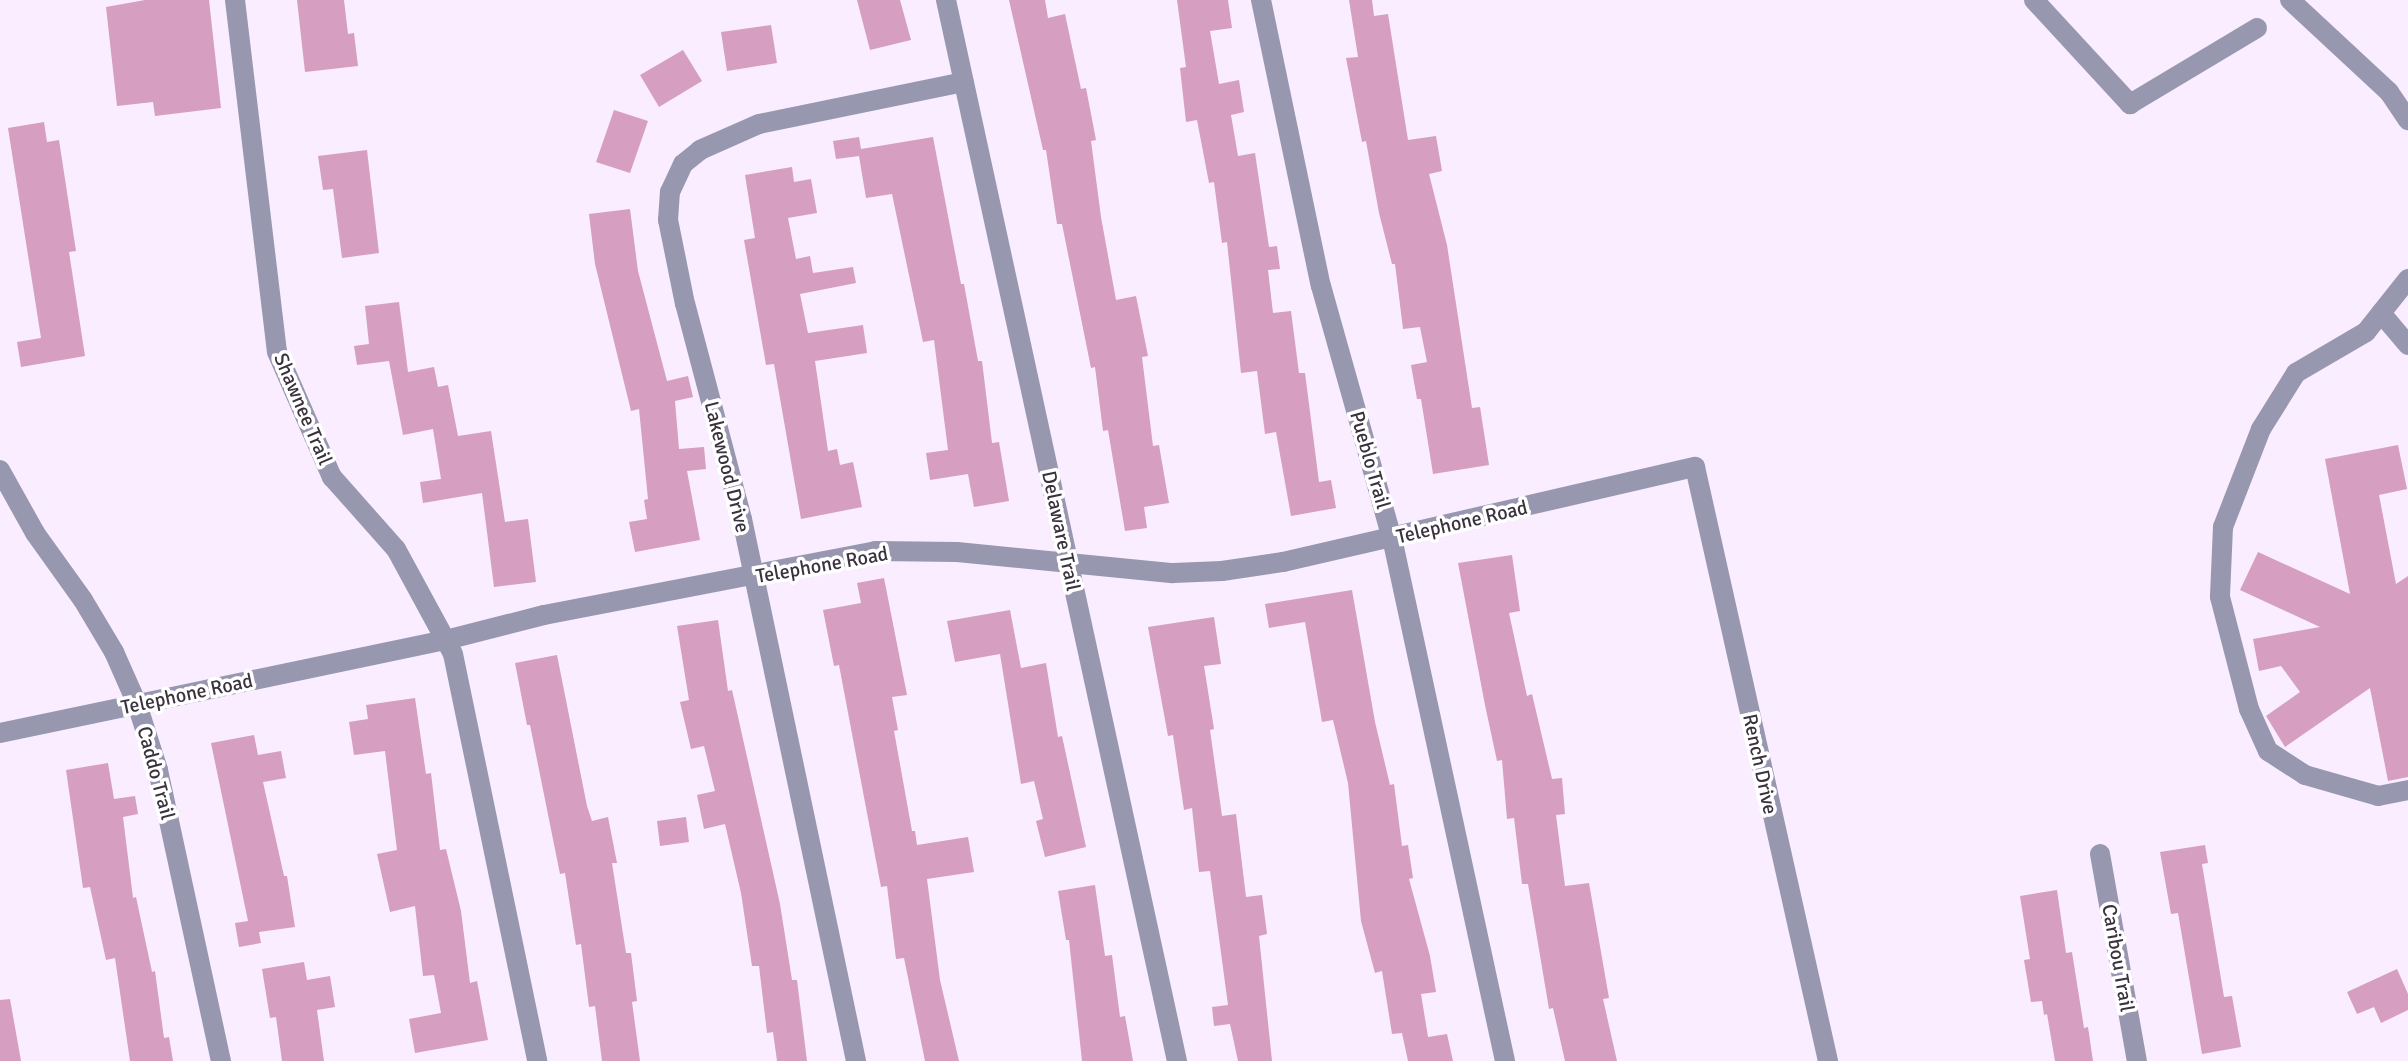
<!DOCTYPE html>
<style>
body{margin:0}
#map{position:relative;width:2408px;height:1061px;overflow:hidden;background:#f9edff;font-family:Signika,sans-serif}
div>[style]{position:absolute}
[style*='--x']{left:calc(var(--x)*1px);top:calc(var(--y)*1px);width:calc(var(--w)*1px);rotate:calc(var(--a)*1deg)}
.building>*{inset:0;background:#d69ec0}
.minor>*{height:20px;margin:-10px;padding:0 10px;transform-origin:10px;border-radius:10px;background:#9897b0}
span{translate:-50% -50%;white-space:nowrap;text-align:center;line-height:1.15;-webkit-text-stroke:7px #fff;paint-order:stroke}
.street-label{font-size:20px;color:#3a323d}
</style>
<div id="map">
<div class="building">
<div style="clip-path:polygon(145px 0,209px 0,221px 108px,155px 116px,153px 102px,117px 106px,106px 7px)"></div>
<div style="clip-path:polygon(297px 0,344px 0,348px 34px,354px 33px,358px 66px,305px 72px)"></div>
<div style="clip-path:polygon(857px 0,900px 0,911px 40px,870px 50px)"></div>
<div style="clip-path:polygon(1009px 0,1045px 0,1048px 18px,1065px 14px,1081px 89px,1086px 88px,1096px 140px,1091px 141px,1101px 217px,1116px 300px,1136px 296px,1148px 356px,1142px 357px,1153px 446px,1159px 445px,1169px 503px,1144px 507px,1147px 528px,1125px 531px,1108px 430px,1103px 431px,1095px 367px,1091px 368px,1062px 224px,1057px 224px,1046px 150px,1043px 150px)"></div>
<div style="clip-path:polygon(1177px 0,1228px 0,1232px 28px,1210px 31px,1219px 84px,1239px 80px,1244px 112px,1231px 115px,1238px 156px,1255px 153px,1269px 247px,1277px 246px,1280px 269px,1268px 270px,1273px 313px,1291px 311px,1299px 373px,1305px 373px,1319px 482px,1331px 480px,1336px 508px,1291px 516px,1276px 432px,1265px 434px,1257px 371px,1241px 373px,1227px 242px,1222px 243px,1214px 182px,1209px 183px,1197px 120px,1186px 122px,1180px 68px,1186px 67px)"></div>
<div style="clip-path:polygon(1349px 0,1372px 0,1374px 16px,1388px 14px,1408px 140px,1436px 136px,1442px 171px,1429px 174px,1447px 245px,1472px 408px,1480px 407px,1489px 465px,1433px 474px,1421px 399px,1417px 399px,1411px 365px,1427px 362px,1420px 327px,1403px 329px,1395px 264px,1392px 264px,1379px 213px,1366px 141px,1362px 142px,1346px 58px,1358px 57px)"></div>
<div style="clip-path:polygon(771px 25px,777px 63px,727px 71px,721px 32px)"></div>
<div style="clip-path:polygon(683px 50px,702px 81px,659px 107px,640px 75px)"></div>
<div style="clip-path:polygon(614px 110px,648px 121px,630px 173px,596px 162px)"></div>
<div style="clip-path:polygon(44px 122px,47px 142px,59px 140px,76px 251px,69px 252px,85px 356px,21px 367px,17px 342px,41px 338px,8px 128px)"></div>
<div style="clip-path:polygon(859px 137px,861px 149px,933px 137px,961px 284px,964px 284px,978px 361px,982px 361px,992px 443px,999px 442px,1009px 501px,974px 507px,968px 474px,930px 480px,926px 453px,948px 450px,934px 340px,923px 342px,892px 194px,866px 198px,859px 156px,836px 159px,833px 141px)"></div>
<div style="clip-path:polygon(367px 150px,379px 253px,342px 258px,333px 189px,323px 190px,318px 156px)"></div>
<div style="clip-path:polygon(792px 167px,794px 182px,811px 179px,817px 213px,788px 218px,796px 259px,810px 256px,813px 273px,853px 267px,856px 283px,800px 294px,808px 333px,863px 325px,867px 353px,815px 361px,828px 451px,837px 449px,840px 465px,853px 462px,862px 507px,801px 519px,774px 364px,766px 365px,744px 240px,755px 238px,745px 175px)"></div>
<div style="clip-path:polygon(630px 209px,638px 271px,667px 381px,688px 376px,693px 397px,675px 401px,679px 449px,704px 447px,706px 469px,687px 471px,700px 540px,635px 552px,629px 522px,647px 519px,644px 500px,648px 499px,639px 409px,631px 411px,595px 264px,589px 214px)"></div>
<div style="clip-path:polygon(399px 302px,408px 372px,434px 367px,438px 387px,448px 385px,458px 436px,491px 431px,505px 522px,528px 519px,536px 582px,494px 587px,482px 493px,423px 503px,420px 482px,441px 479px,433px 429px,403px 435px,389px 361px,357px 365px,354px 346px,369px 344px,365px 306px)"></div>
<div style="clip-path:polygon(2398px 445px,2407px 489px,2379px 495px,2396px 584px,2408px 576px,2408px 777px,2388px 781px,2370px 688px,2285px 747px,2266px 716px,2300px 692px,2281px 666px,2259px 671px,2253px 639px,2320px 627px,2240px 590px,2258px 552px,2350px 594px,2325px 459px)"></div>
<div style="clip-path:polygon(1512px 555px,1520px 611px,1509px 613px,1527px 696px,1532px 694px,1552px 779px,1562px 778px,1565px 814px,1556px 815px,1565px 886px,1589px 883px,1609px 998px,1603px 999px,1617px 1061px,1565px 1061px,1553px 1008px,1549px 1009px,1528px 884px,1522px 884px,1514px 818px,1507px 819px,1502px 760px,1497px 761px,1485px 705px,1458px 563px)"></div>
<div style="clip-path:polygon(884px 578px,907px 695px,892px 697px,898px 730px,894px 731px,912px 831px,915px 831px,917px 845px,968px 837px,974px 872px,927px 879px,940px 980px,959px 1061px,925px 1061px,904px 958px,896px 959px,887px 886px,881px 887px,839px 665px,834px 666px,823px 610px,861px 603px,857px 583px)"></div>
<div style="clip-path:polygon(1352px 590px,1375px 722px,1390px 785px,1394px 784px,1402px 846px,1408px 845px,1413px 878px,1409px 879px,1430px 956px,1436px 992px,1421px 994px,1428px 1037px,1447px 1034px,1453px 1061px,1408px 1061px,1402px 1033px,1392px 1034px,1382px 971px,1375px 973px,1361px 921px,1348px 783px,1333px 720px,1322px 722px,1305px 622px,1269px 628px,1265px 604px)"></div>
<div style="clip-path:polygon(1010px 610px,1021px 668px,1046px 663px,1058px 737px,1062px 736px,1086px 847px,1045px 857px,1036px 821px,1043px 819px,1034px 781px,1021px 784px,1000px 654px,955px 662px,947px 621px)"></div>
<div style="clip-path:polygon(1214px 617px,1221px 664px,1204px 666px,1214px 729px,1210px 730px,1222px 816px,1236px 814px,1246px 897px,1262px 895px,1267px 934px,1259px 936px,1272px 1061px,1238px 1061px,1230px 1024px,1214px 1026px,1212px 1007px,1228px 1005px,1210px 871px,1199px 872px,1192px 808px,1184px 810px,1173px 735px,1168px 736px,1148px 627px)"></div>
<div style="clip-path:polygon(718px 620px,728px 691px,732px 690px,780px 904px,792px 980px,797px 980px,807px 1061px,777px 1061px,773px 1032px,767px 1033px,759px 966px,752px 966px,741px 893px,725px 824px,704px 829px,697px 795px,715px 791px,704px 746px,691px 749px,680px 702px,689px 700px,677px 626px)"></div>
<div style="clip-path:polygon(557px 655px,587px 806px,592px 821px,608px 817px,617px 863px,612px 863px,626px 953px,631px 953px,637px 1001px,632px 1002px,640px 1061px,602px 1061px,595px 1006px,589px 1007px,581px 944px,576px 945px,565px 873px,560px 874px,530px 725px,527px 725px,515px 663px)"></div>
<div style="clip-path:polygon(415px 698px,426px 774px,431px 773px,440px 850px,446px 849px,461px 911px,470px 983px,477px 981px,488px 1040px,415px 1053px,409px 1019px,441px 1013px,434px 975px,423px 976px,415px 906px,390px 912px,377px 854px,397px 850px,385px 751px,354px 755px,349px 722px,368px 719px,366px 705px)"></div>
<div style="clip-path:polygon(254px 735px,258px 755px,281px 751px,286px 778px,263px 782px,284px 876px,287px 876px,295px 927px,259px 932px,261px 943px,239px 947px,235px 923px,248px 921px,211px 743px)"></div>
<div style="clip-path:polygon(108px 763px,114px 799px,135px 796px,138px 814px,123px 817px,133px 898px,136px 897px,152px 972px,155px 971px,164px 1038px,169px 1037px,173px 1061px,130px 1061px,115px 958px,106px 960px,90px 887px,83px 888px,66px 770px)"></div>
<div style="clip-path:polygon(686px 817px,689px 842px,660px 846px,657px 821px)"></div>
<div style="clip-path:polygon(2205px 845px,2208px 863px,2202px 864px,2224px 997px,2232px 996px,2241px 1047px,2202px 1054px,2178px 913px,2171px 914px,2160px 852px)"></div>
<div style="clip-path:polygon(1095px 885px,1105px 956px,1112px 955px,1120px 1017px,1125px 1016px,1133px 1061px,1082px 1061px,1069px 940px,1066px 940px,1058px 891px)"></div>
<div style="clip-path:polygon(2057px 890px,2066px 953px,2072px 952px,2084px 1028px,2088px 1027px,2093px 1061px,2055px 1061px,2047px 1014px,2044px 1015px,2042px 1001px,2031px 1002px,2024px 960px,2030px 959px,2020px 896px)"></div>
<div style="clip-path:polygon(304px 962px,307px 980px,330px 976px,335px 1007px,317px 1010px,324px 1061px,282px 1061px,276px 1017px,270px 1018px,262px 969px)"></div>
<div style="clip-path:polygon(2397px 969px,2408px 994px,2408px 1010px,2381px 1023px,2374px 1007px,2357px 1014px,2347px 992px)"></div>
<div style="clip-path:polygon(10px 999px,21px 1061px,0 1061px,0 1000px)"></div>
</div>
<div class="minor">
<div style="--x:235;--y:0;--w:354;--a:83.2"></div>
<div style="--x:277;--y:352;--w:137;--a:66.3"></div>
<div style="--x:332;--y:477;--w:96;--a:48.4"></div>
<div style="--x:396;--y:549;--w:119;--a:61.5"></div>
<div style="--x:453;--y:654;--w:416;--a:78.3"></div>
<div style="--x:946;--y:0;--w:1086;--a:77.72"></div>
<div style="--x:1261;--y:0;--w:292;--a:78.2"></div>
<div style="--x:1321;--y:286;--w:262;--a:74.3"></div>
<div style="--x:1392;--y:538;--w:535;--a:77.81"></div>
<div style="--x:2034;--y:0;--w:142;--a:47.3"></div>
<div style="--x:2130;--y:104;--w:148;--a:-30.9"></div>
<div style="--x:2290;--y:0;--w:135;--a:42.9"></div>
<div style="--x:2389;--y:92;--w:34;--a:56"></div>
<div style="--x:2408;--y:279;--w:68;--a:128.4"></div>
<div style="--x:2366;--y:332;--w:81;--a:149.6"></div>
<div style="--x:2296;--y:373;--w:66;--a:122"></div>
<div style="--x:2261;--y:429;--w:105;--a:111.2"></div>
<div style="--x:2223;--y:527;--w:70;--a:92.5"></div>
<div style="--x:2220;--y:597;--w:116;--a:75.5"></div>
<div style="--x:2249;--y:709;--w:46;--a:65.7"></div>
<div style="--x:2268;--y:751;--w:44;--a:33"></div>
<div style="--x:2305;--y:775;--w:76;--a:16"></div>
<div style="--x:2378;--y:796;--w:31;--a:-11"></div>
<div style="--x:2381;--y:313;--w:42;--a:49.8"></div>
<div style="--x:0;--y:470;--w:72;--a:60.9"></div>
<div style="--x:35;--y:533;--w:82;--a:54.4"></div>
<div style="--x:83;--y:600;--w:61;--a:59.2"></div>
<div style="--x:114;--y:652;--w:57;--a:66.1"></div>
<div style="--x:137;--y:704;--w:69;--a:72.3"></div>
<div style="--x:158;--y:770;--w:298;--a:77.8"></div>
<div style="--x:0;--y:733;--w:456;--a:-11.8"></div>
<div style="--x:446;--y:640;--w:101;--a:-14.3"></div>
<div style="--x:544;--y:615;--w:337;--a:-10.9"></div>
<div style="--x:875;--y:551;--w:82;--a:0.7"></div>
<div style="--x:957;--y:552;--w:217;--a:5.6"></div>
<div style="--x:1173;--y:573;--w:49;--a:-2.3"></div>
<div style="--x:1222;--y:571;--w:62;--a:-8.4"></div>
<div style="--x:1283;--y:562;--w:423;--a:-13"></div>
<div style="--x:1695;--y:467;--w:609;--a:77.38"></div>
<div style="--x:2100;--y:854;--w:210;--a:79.9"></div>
<div style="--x:856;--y:1061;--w:554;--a:-101.88"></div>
<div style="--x:742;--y:519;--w:222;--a:-104.8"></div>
<div style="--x:685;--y:304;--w:86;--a:-101.4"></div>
<div style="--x:668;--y:220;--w:28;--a:-86"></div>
<div style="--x:670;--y:192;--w:31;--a:-65"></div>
<div style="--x:683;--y:164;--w:22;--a:-39"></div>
<div style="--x:700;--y:150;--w:64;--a:-23.8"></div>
<div style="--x:759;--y:124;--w:209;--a:-11.6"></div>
</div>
<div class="street-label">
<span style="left:303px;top:409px;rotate:67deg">Shawnee Trail</span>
<span style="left:1370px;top:460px;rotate:74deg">Pueblo Trail</span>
<span style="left:727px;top:467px;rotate:76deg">Lakewood Drive</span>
<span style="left:1462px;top:522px;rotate:-13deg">Telephone Road</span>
<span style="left:1061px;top:531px;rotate:78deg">Delaware Trail</span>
<span style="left:822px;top:565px;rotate:-10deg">Telephone Road</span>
<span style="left:187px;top:694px;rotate:-12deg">Telephone Road</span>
<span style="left:1760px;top:764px;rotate:78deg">Rench Drive</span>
<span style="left:156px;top:773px;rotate:75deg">Caddo Trail</span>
<span style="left:2118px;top:958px;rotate:80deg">Caribou Trail</span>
</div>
</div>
